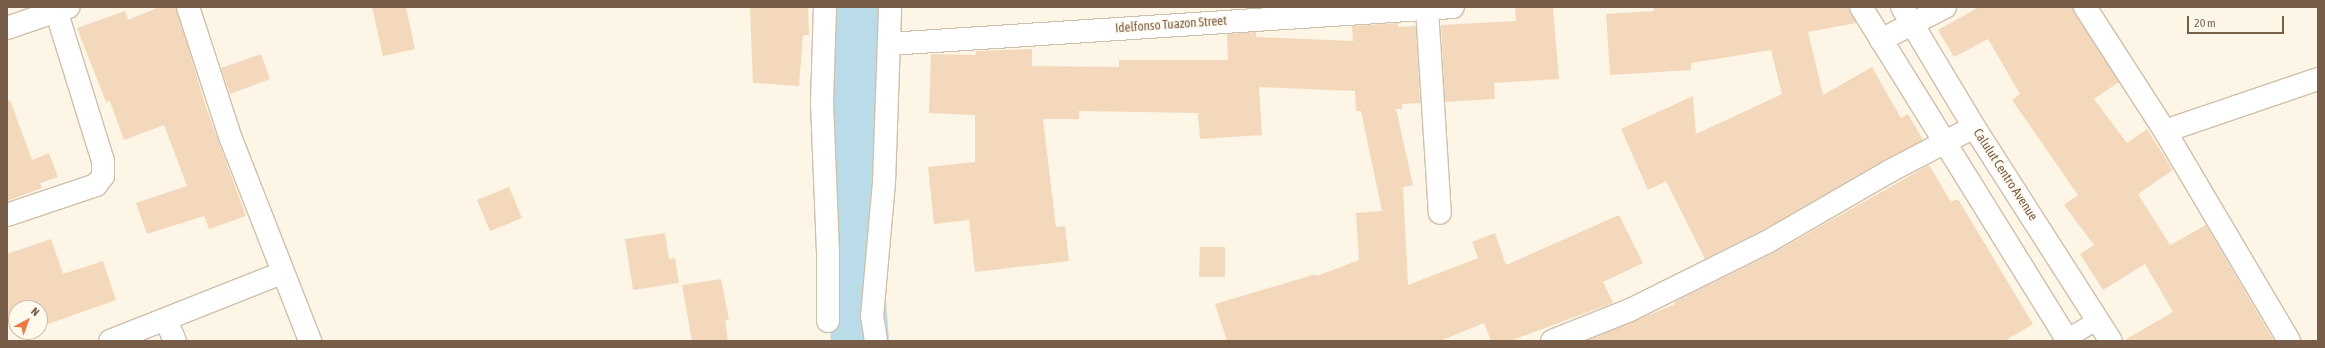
<!DOCTYPE html>
<style>
body{margin:0}
#map{position:relative;width:2325px;height:348px;overflow:hidden;background:#fdf6e6;font-family:"Asap Condensed",sans-serif}
div>[style]{position:absolute}
[style*='--x']{left:calc(var(--x)*1px);top:calc(var(--y)*1px);width:calc(var(--w)*1px);rotate:calc(var(--a)*1deg)}
.river>*{height:58px;margin:-29px;padding:0 29px;transform-origin:29px;border-radius:29px;background:#b9dce8}
.building>*{inset:0;background:#f4d8bc}
.roads{filter:drop-shadow(1px 0 #d0bfab) drop-shadow(-1px 0 #d0bfab) drop-shadow(0 1px #d0bfab) drop-shadow(0 -1px #d0bfab)}
.service>*{height:18px;margin:-9px;padding:0 9px;transform-origin:9px;border-radius:9px;background:#fff}
.minor>*{height:22px;margin:-11px;padding:0 11px;transform-origin:11px;border-radius:11px;background:#fff}
.secondary>*{height:22px;margin:-11px;padding:0 11px;transform-origin:11px;border-radius:11px;background:#fff}
span{translate:-50% -50%;white-space:nowrap;text-align:center;line-height:1.15;-webkit-text-stroke:3px #fffaed;paint-order:stroke}
.street-label{font-size:13px;color:#785e49}
.frame{position:absolute;inset:0;border:8px solid #785e49;pointer-events:none}
.north{position:absolute;left:8px;top:300px;width:40px;height:40px;box-sizing:border-box;background:#fffaed;border:1px solid #c9bcab;border-radius:50%;rotate:41deg;font-size:11px;font-weight:700;line-height:16px;text-align:center;color:#785e49}
.north::after{content:'';display:block;margin:auto;width:14px;height:18px;background:#ec7c46;clip-path:polygon(50% 0,100% 100%,50% 72%,0 100%)}
.scale{position:absolute;left:2187px;top:16px;width:97px;height:18px;box-sizing:border-box;border:2px solid #785e49;border-top:0;padding-left:5px;font-size:12px;line-height:14px;white-space:nowrap;color:#785e49;-webkit-text-stroke:3px #fffaed;paint-order:stroke}
</style>
<div id="map">
<div class="river">
<div style="--x:860;--y:341;--w:109;--a:-94.2"></div>
<div style="--x:852;--y:232;--w:225;--a:-87.7"></div>
</div>
<div class="building">
<div style="clip-path:polygon(159px 7px,176px 7px,207px 110px,246px 216px,209px 229px,204px 216px,147px 234px,136px 203px,187px 186px,164px 125px,124px 140px,110px 101px,106px 102px,77px 28px,125px 11px,128px 20px)"></div>
<div style="clip-path:polygon(372px 7px,406px 7px,415px 49px,383px 56px)"></div>
<div style="clip-path:polygon(750px 7px,808px 7px,809px 35px,803px 35px,799px 86px,753px 83px)"></div>
<div style="clip-path:polygon(1515px 7px,1553px 7px,1559px 79px,1494px 83px,1495px 99px,1445px 102px,1441px 25px,1516px 21px)"></div>
<div style="clip-path:polygon(1654px 7px,1849px 7px,1856px 23px,1808px 32px,1823px 95px,1872px 67px,1901px 118px,1908px 114px,1923px 140px,1761px 231px,1705px 259px,1666px 181px,1648px 190px,1621px 129px,1693px 96px,1696px 134px,1782px 94px,1771px 50px,1691px 63px,1691px 70px,1610px 75px,1606px 14px,1654px 11px)"></div>
<div style="clip-path:polygon(1979px 7px,2073px 7px,2119px 82px,2094px 99px,2127px 143px,2147px 129px,2173px 170px,2138px 194px,2170px 245px,2206px 225px,2274px 341px,2123px 341px,2173px 312px,2145px 264px,2103px 290px,2080px 254px,2094px 245px,2064px 205px,2078px 195px,2012px 100px,2020px 94px,1988px 39px,1954px 57px,1938px 30px)"></div>
<div style="clip-path:polygon(1398px 23px,1398px 27px,1416px 26px,1420px 103px,1402px 104px,1402px 109px,1396px 109px,1413px 185px,1403px 187px,1408px 285px,1478px 258px,1472px 242px,1495px 233px,1506px 265px,1619px 215px,1643px 263px,1603px 282px,1613px 303px,1510px 341px,1491px 341px,1484px 323px,1440px 341px,1227px 341px,1215px 304px,1316px 274px,1317px 276px,1359px 260px,1356px 213px,1382px 211px,1361px 111px,1356px 111px,1355px 91px,1259px 87px,1262px 135px,1200px 139px,1198px 113px,1079px 111px,1079px 119px,1043px 119px,1056px 227px,1065px 226px,1069px 261px,975px 272px,969px 220px,934px 224px,928px 167px,975px 162px,975px 115px,929px 113px,931px 54px,976px 55px,976px 51px,1032px 49px,1032px 66px,1119px 67px,1119px 60px,1228px 60px,1227px 34px,1256px 32px,1256px 37px,1353px 41px,1352px 26px)"></div>
<div style="clip-path:polygon(261px 54px,270px 79px,230px 94px,221px 68px)"></div>
<div style="clip-path:polygon(10px 100px,32px 160px,49px 153px,58px 177px,40px 183px,42px 188px,7px 201px,7px 101px)"></div>
<div style="clip-path:polygon(1929px 165px,1951px 202px,1958px 199px,2033px 324px,2005px 341px,1586px 341px,1675px 304px,1674px 302px,1773px 253px)"></div>
<div style="clip-path:polygon(509px 187px,522px 218px,490px 231px,477px 200px)"></div>
<div style="clip-path:polygon(665px 233px,669px 259px,675px 258px,679px 283px,633px 290px,625px 239px)"></div>
<div style="clip-path:polygon(51px 239px,63px 274px,103px 261px,116px 300px,48px 324px,42px 306px,16px 308px,16px 314px,7px 316px,7px 254px)"></div>
<div style="clip-path:polygon(1200px 247px,1225px 247px,1225px 277px,1199px 277px)"></div>
<div style="clip-path:polygon(721px 279px,729px 320px,725px 320px,728px 341px,692px 341px,682px 285px)"></div>
</div>
<div class="roads">
<div class="service">
<div style="--x:2063;--y:341;--w:41;--a:-31"></div>
</div>
<div class="minor">
<div style="--x:188;--y:7;--w:139;--a:72"></div>
<div style="--x:231;--y:139;--w:217;--a:68.6"></div>
<div style="--x:825;--y:7;--w:96;--a:91.8"></div>
<div style="--x:822;--y:103;--w:149;--a:87.7"></div>
<div style="--x:828;--y:252;--w:69;--a:90"></div>
<div style="--x:2085;--y:7;--w:148;--a:57.2"></div>
<div style="--x:2165;--y:131;--w:244;--a:59.4"></div>
<div style="--x:1427;--y:9;--w:204;--a:86.4"></div>
<div style="--x:7;--y:28;--w:65;--a:-19"></div>
<div style="--x:1881;--y:40;--w:72;--a:-27.3"></div>
<div style="--x:889;--y:44;--w:565;--a:-3.75"></div>
<div style="--x:2165;--y:131;--w:162;--a:-18.8"></div>
<div style="--x:7;--y:215;--w:94;--a:-18.6"></div>
<div style="--x:96;--y:185;--w:11;--a:-52"></div>
<div style="--x:103;--y:176;--w:15;--a:-90"></div>
<div style="--x:103;--y:161;--w:161;--a:-107.3"></div>
<div style="--x:166;--y:320;--w:23;--a:67"></div>
<div style="--x:110;--y:341;--w:185;--a:-21.6"></div>
<div style="--x:876;--y:341;--w:24;--a:-99"></div>
<div style="--x:872;--y:317;--w:135;--a:-84.9"></div>
<div style="--x:884;--y:183;--w:176;--a:-88"></div>
<div style="--x:1552;--y:341;--w:84;--a:-21.7"></div>
<div style="--x:1630;--y:310;--w:153;--a:-26.4"></div>
<div style="--x:1767;--y:242;--w:140;--a:-30"></div>
<div style="--x:1888;--y:172;--w:97;--a:-27.6"></div>
</div>
<div class="secondary">
<div style="--x:1861;--y:7;--w:393;--a:58.2"></div>
<div style="--x:1902;--y:7;--w:140;--a:59"></div>
<div style="--x:1974;--y:127;--w:254;--a:57.4"></div>
</div>
</div>
<div class="street-label">
<span style="left:1171px;top:25px;rotate:-4deg">Idelfonso Tuazon Street</span>
<span style="left:2005px;top:175px;rotate:57deg">Calulut Centro Avenue</span>
</div>
<div class="frame"></div>
<div class="north">N</div>
<div class="scale">20 m</div>
</div>
